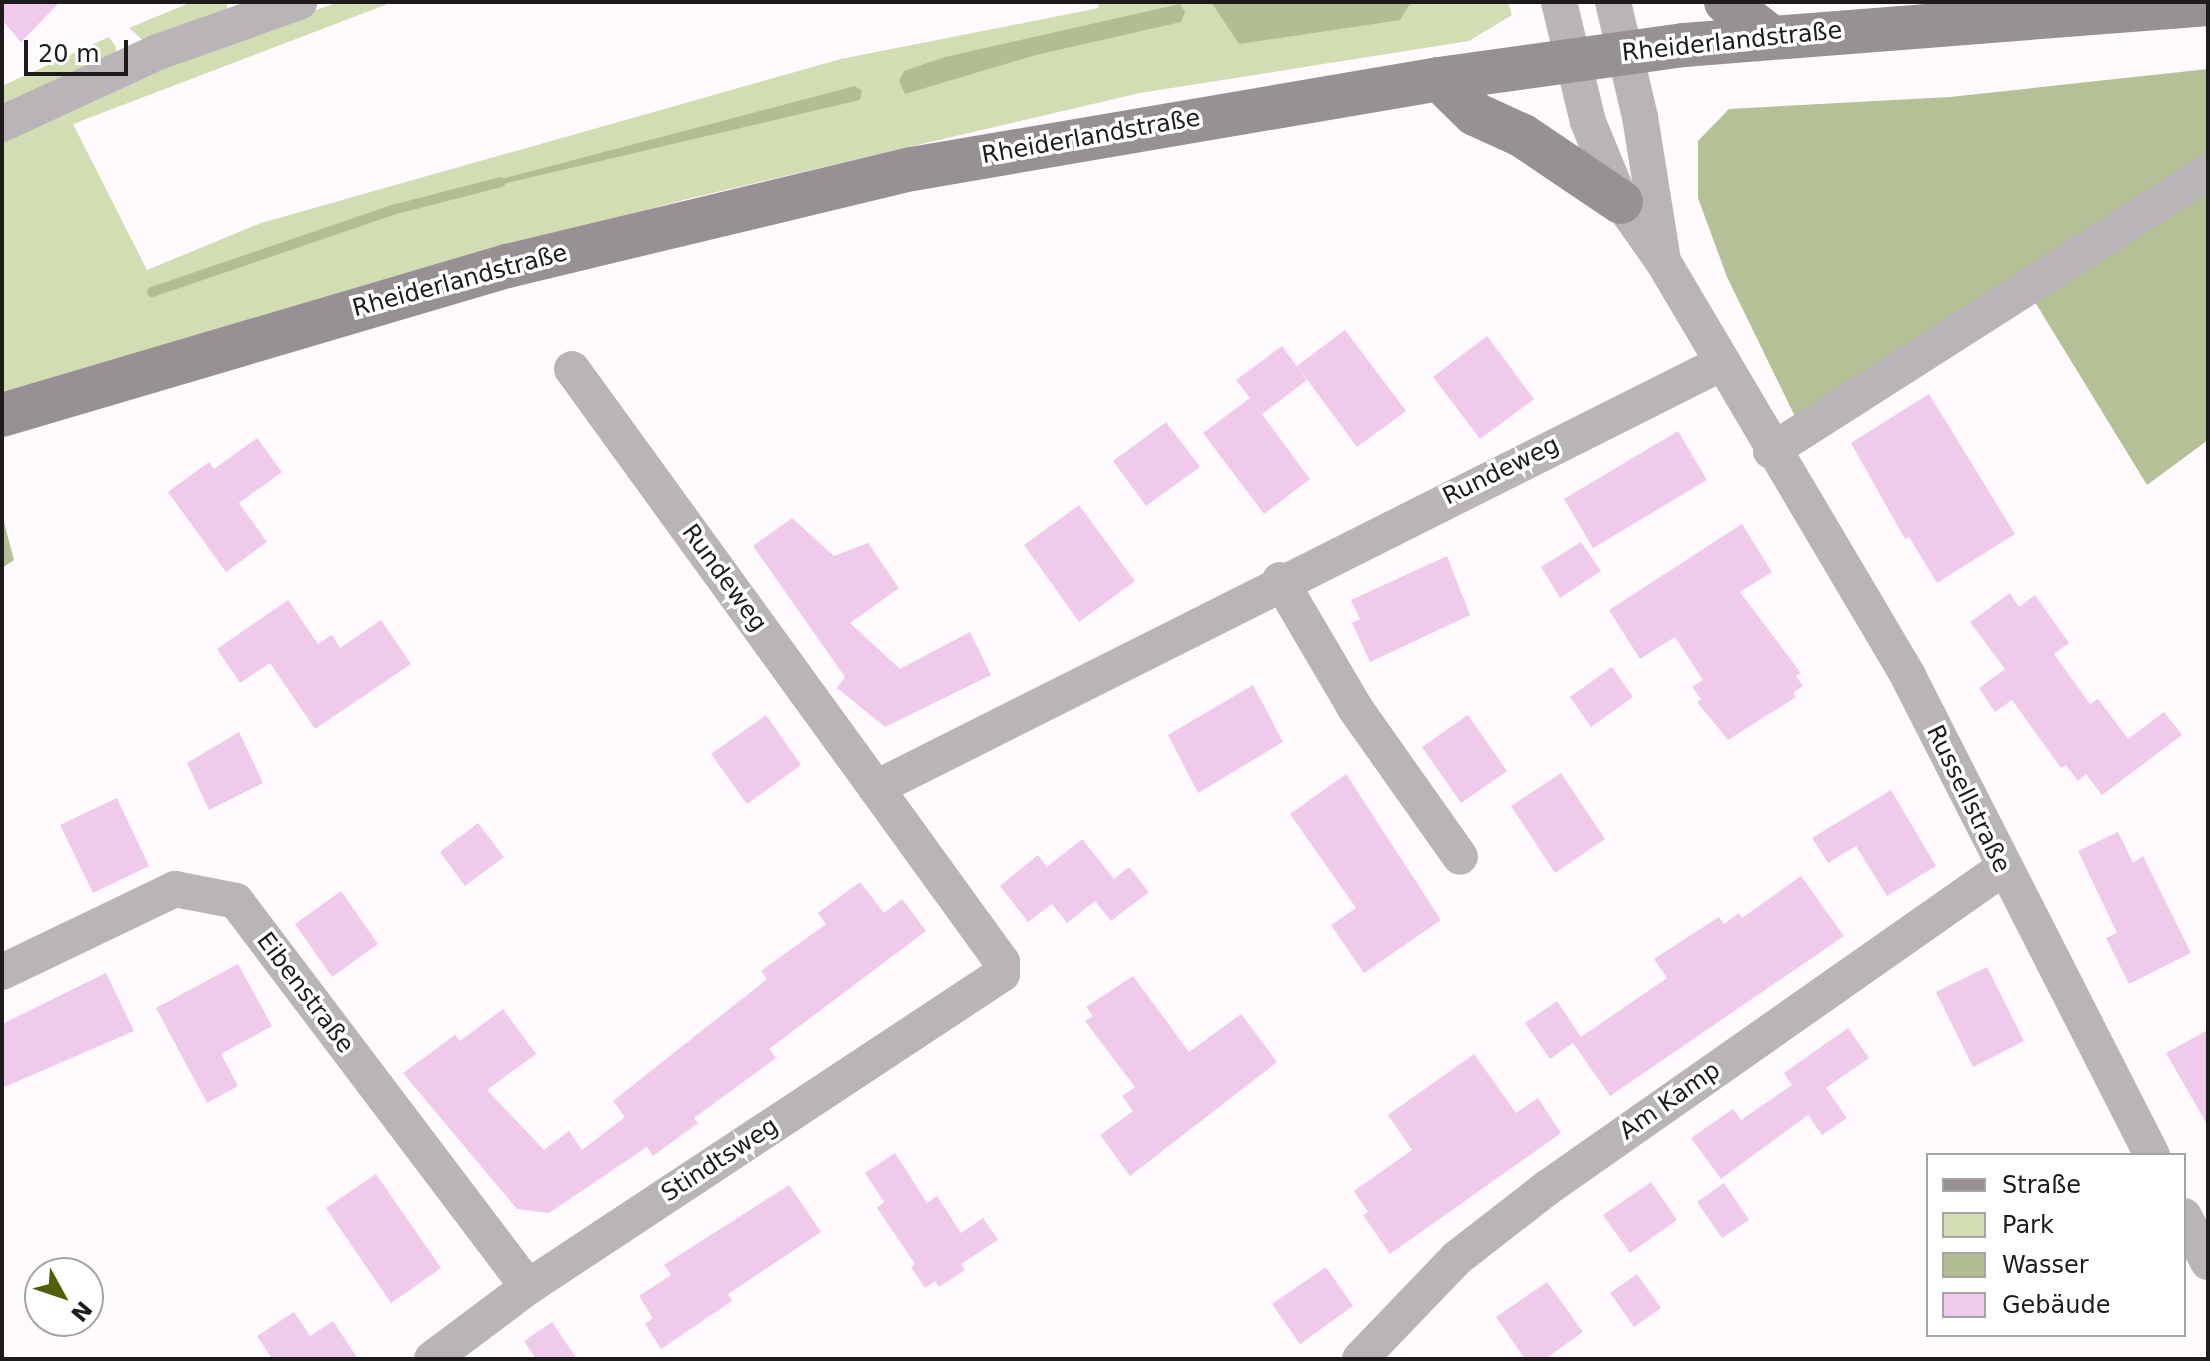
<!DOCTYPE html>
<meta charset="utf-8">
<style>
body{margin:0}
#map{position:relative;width:2210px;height:1361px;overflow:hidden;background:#fefafd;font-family:"DejaVu Sans",sans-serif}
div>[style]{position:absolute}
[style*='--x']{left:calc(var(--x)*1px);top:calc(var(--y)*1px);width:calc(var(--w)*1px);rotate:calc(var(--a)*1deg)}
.green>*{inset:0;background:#d2ddb3}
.forest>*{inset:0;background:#b5c096}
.water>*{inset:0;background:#b2bd93}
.stream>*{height:10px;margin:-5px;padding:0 5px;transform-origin:5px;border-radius:5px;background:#b2bd93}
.building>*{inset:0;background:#efcaea}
.street>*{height:36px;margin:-18px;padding:0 18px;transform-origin:18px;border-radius:18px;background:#b8b4b7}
.secondary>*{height:44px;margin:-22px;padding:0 22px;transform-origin:22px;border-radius:22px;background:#979196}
span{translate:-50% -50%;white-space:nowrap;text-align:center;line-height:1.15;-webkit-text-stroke:7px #fff;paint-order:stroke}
.street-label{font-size:24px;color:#1e1b1e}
.frame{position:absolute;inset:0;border:4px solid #1e1b1e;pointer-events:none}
.legend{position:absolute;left:1926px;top:1153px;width:260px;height:184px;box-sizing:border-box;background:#fff;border:2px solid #a5a4a5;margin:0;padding:10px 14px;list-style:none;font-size:24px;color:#1e1b1e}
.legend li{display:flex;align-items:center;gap:16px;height:40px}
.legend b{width:40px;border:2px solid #a5a4a5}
.north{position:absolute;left:24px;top:1257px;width:80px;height:80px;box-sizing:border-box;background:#fff;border:2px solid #a5a4a5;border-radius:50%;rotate:130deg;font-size:22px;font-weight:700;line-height:32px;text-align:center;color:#1e1b1e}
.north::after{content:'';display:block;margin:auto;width:28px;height:36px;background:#506002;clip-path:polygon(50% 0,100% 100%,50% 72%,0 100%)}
.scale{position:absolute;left:24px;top:40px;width:104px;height:36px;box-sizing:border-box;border:4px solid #1e1b1e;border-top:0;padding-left:10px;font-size:24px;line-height:28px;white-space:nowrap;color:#1e1b1e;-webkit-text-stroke:6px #fff;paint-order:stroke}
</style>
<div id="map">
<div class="green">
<div style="clip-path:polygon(192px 2px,227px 2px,227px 18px,147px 44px,129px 28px)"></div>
<div style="clip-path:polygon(338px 2px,393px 2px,73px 124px,147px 270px,261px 223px,841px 59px,1099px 8px,1097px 2px,1508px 2px,1512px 15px,1469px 41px,1140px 93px,687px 199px,451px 262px,2px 400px,2px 133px,95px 91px)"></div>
<div style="clip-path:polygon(109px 37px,116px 47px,116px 60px,2px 110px,2px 86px)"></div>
</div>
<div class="forest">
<div style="clip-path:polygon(2208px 69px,2208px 440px,2147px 485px,2030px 294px,1805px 437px,1727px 277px,1698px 198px,1698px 141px,1729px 109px,1950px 97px)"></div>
<div style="clip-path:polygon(2px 515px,14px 560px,2px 568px)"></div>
</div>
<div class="water">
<div style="clip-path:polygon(1211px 2px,1411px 2px,1400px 20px,1239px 44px)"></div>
<div style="clip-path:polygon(1180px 4px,1185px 12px,1181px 22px,1036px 55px,905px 94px,899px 81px,904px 71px,945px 57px)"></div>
<div style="clip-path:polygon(855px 86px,862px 91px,860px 100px,490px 187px,486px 183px)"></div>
</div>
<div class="stream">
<div style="--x:152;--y:292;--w:258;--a:-18.8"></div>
<div style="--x:396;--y:209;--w:108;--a:-14.4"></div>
</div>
<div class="building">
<div style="clip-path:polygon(2px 2px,60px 2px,21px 42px,2px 20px)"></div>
<div style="clip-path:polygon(1345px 330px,1406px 411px,1357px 447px,1297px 366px)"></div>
<div style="clip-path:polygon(1487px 336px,1534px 399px,1480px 439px,1433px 377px)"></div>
<div style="clip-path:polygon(1282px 346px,1307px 380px,1262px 414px,1236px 380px)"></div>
<div style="clip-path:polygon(1929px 394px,2015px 534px,1937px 583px,1909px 537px,1905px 539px,1851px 443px)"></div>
<div style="clip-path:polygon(1250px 398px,1310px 479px,1264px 514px,1203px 433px)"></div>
<div style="clip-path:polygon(1166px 422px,1200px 467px,1146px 506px,1113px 461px)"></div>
<div style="clip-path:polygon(1678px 431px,1707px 480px,1593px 548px,1564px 499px)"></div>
<div style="clip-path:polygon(257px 438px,282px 472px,239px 503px,267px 542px,226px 572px,168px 492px,209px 462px,214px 469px)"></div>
<div style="clip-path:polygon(1079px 505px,1135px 581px,1079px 622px,1024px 545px)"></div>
<div style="clip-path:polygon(792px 518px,834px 556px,868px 543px,899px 588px,850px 623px,900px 669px,970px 632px,991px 675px,885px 727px,837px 688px,845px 677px,753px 546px)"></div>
<div style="clip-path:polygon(1742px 524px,1772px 572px,1740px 592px,1801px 673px,1796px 676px,1803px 686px,1793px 693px,1796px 697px,1728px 740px,1697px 702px,1701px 699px,1692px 687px,1703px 680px,1675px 637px,1640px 659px,1609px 610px)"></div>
<div style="clip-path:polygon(1581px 542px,1601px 571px,1560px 598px,1541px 567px)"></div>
<div style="clip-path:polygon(1447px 556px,1470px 615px,1370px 662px,1352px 623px,1360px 619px,1351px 600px)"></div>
<div style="clip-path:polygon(2010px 593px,2019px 607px,2035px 595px,2069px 643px,2054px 654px,2090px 704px,2098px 699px,2128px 739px,2164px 712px,2182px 735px,2102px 795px,2086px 774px,2078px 781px,2066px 765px,2061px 768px,2012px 700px,1995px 712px,1979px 688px,2005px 669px,1970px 622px)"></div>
<div style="clip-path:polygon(288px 600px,318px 644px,332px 635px,340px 648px,381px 620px,411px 664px,315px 729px,270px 663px,240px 683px,217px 649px)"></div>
<div style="clip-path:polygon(1612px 667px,1633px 697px,1591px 727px,1570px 697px)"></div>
<div style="clip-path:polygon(1253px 685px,1283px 742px,1198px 793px,1168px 735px)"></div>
<div style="clip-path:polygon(766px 715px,801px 765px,747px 804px,711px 754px)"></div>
<div style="clip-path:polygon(1468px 715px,1507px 771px,1461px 803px,1422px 747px)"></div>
<div style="clip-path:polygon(239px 732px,263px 783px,209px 810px,187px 763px)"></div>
<div style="clip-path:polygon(1561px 773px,1605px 839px,1555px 873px,1511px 806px)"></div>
<div style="clip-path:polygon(1346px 774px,1441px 920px,1364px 973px,1331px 925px,1356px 908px,1290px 814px)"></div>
<div style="clip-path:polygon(1891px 790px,1936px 866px,1887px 896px,1856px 846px,1828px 863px,1812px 838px)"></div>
<div style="clip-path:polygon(117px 798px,149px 866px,93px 893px,60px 825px)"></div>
<div style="clip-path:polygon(478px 823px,504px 857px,465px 886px,440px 852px)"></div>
<div style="clip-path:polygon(2118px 832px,2133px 863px,2143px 856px,2191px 953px,2129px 984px,2106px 938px,2117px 933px,2078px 851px)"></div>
<div style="clip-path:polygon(1082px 839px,1114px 879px,1129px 867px,1149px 892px,1111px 921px,1095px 901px,1067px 923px,1052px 904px,1028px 922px,1000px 886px,1038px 855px,1047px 867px)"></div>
<div style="clip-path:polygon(1801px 876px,1844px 936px,1610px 1096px,1573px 1043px,1550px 1059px,1525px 1023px,1557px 1001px,1581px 1037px,1667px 978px,1654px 959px,1719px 917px,1724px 924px,1739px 913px,1742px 918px)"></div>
<div style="clip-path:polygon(860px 882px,884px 913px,902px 899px,926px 931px,769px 1049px,776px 1058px,694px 1118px,698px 1123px,653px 1156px,647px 1147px,549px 1213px,517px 1209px,403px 1073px,455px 1035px,460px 1041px,503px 1009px,536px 1054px,487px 1090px,544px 1150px,569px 1131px,582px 1150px,625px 1117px,613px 1101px,767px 979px,761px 971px,826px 924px,818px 913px)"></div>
<div style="clip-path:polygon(341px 891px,378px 944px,332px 977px,295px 924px)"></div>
<div style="clip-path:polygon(238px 964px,272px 1026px,221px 1054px,238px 1086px,207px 1103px,156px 1008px)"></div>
<div style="clip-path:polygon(1987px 967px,2024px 1041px,1973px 1067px,1936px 992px)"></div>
<div style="clip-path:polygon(106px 973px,134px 1031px,2px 1088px,2px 1024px)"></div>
<div style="clip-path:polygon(1133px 976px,1189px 1052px,1241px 1014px,1277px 1062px,1130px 1176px,1100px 1135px,1133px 1111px,1122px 1096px,1135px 1087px,1085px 1021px,1093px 1016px,1086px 1007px)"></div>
<div style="clip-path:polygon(1848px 1028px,1869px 1058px,1826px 1088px,1847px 1118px,1822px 1135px,1808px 1115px,1721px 1179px,1691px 1138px,1733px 1109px,1741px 1120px,1792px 1085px,1784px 1073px)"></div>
<div style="clip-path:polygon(2208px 1030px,2208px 1126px,2166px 1053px)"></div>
<div style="clip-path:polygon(1474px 1054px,1516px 1113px,1538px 1098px,1561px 1133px,1390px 1254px,1363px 1215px,1368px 1212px,1354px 1191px,1412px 1150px,1388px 1115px)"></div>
<div style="clip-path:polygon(895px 1153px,927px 1203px,937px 1196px,961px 1233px,983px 1218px,998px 1240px,961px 1264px,965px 1270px,939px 1287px,935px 1281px,925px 1288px,911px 1267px,915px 1264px,877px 1208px,884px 1202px,865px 1173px)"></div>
<div style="clip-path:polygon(376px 1174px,441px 1268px,391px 1303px,326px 1208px)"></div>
<div style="clip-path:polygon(1651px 1182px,1677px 1220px,1630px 1253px,1603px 1215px)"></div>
<div style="clip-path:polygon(1724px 1183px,1749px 1220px,1722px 1238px,1697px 1202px)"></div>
<div style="clip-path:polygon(789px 1185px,821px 1232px,728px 1294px,732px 1301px,661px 1349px,645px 1324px,653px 1318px,639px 1296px,671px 1275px,664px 1265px)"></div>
<div style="clip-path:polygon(1326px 1267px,1353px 1306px,1300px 1344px,1272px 1304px)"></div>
<div style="clip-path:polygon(1637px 1274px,1661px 1308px,1634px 1327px,1610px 1293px)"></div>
<div style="clip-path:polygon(1547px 1282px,1583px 1332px,1545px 1359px,1525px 1359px,1496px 1317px)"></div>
<div style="clip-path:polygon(294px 1312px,310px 1336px,333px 1321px,358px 1359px,272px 1359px,257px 1336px)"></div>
<div style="clip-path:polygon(552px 1322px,577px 1359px,536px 1359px,524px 1341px)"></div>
</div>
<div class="street">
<div style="--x:1559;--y:2;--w:123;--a:76.4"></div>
<div style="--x:1588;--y:122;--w:87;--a:67.6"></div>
<div style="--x:1621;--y:202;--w:75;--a:54.8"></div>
<div style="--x:1664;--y:263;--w:480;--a:59.4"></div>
<div style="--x:1908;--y:676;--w:538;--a:63.01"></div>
<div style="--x:1613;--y:2;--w:118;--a:76.8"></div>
<div style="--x:1640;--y:117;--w:139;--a:80.9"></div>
<div style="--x:2;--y:124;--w:172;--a:-24.8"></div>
<div style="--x:158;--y:52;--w:150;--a:-19.5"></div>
<div style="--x:572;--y:369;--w:518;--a:54.04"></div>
<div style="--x:876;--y:788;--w:947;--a:-26.67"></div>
<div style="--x:1771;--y:451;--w:518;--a:-32.56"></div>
<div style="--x:1280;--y:580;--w:148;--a:59.6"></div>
<div style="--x:1355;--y:708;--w:182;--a:54.8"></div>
<div style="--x:2;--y:972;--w:192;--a:-25.6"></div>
<div style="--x:175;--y:889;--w:62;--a:11.1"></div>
<div style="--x:236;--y:901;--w:484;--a:52.9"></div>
<div style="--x:2184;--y:1216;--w:52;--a:62.4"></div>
<div style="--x:432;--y:1359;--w:120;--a:-36.9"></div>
<div style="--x:528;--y:1287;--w:568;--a:-33.44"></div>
<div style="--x:1002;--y:974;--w:12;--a:-90"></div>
<div style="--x:1002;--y:962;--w:215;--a:-125.9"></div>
<div style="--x:1360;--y:1359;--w:140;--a:-46.2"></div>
<div style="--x:1457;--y:1258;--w:114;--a:-37.9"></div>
<div style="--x:1547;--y:1188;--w:556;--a:-35.03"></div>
</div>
<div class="secondary">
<div style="--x:1726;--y:2;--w:57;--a:37.9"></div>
<div style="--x:1439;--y:79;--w:50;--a:44.2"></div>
<div style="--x:1475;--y:114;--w:53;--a:24.6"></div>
<div style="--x:1523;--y:136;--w:118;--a:34"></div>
<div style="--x:2;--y:415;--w:527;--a:-16.44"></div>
<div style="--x:507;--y:266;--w:416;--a:-13.5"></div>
<div style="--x:912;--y:169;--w:535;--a:-9.69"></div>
<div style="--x:1439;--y:79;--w:247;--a:-7.9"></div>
<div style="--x:1684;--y:45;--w:526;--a:-4.47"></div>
</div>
<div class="street-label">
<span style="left:1732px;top:42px;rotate:-6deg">Rheiderlandstraße</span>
<span style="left:1091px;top:137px;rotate:-10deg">Rheiderlandstraße</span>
<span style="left:460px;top:281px;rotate:-15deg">Rheiderlandstraße</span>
<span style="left:1501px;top:471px;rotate:-26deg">Rundeweg</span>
<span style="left:724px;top:578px;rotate:54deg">Rundeweg</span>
<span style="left:1968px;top:799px;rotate:64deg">Russellstraße</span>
<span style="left:305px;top:993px;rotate:53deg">Eibenstraße</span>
<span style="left:1670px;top:1101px;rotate:-35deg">Am Kamp</span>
<span style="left:720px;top:1160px;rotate:-33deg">Stindtsweg</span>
</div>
<div class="frame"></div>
<ul class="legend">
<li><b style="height:10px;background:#979196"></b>Straße</li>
<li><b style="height:22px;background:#d2ddb3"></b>Park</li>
<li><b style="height:22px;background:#b2bd93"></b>Wasser</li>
<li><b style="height:22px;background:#efcaea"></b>Gebäude</li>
</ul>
<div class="north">N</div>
<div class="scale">20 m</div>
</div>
